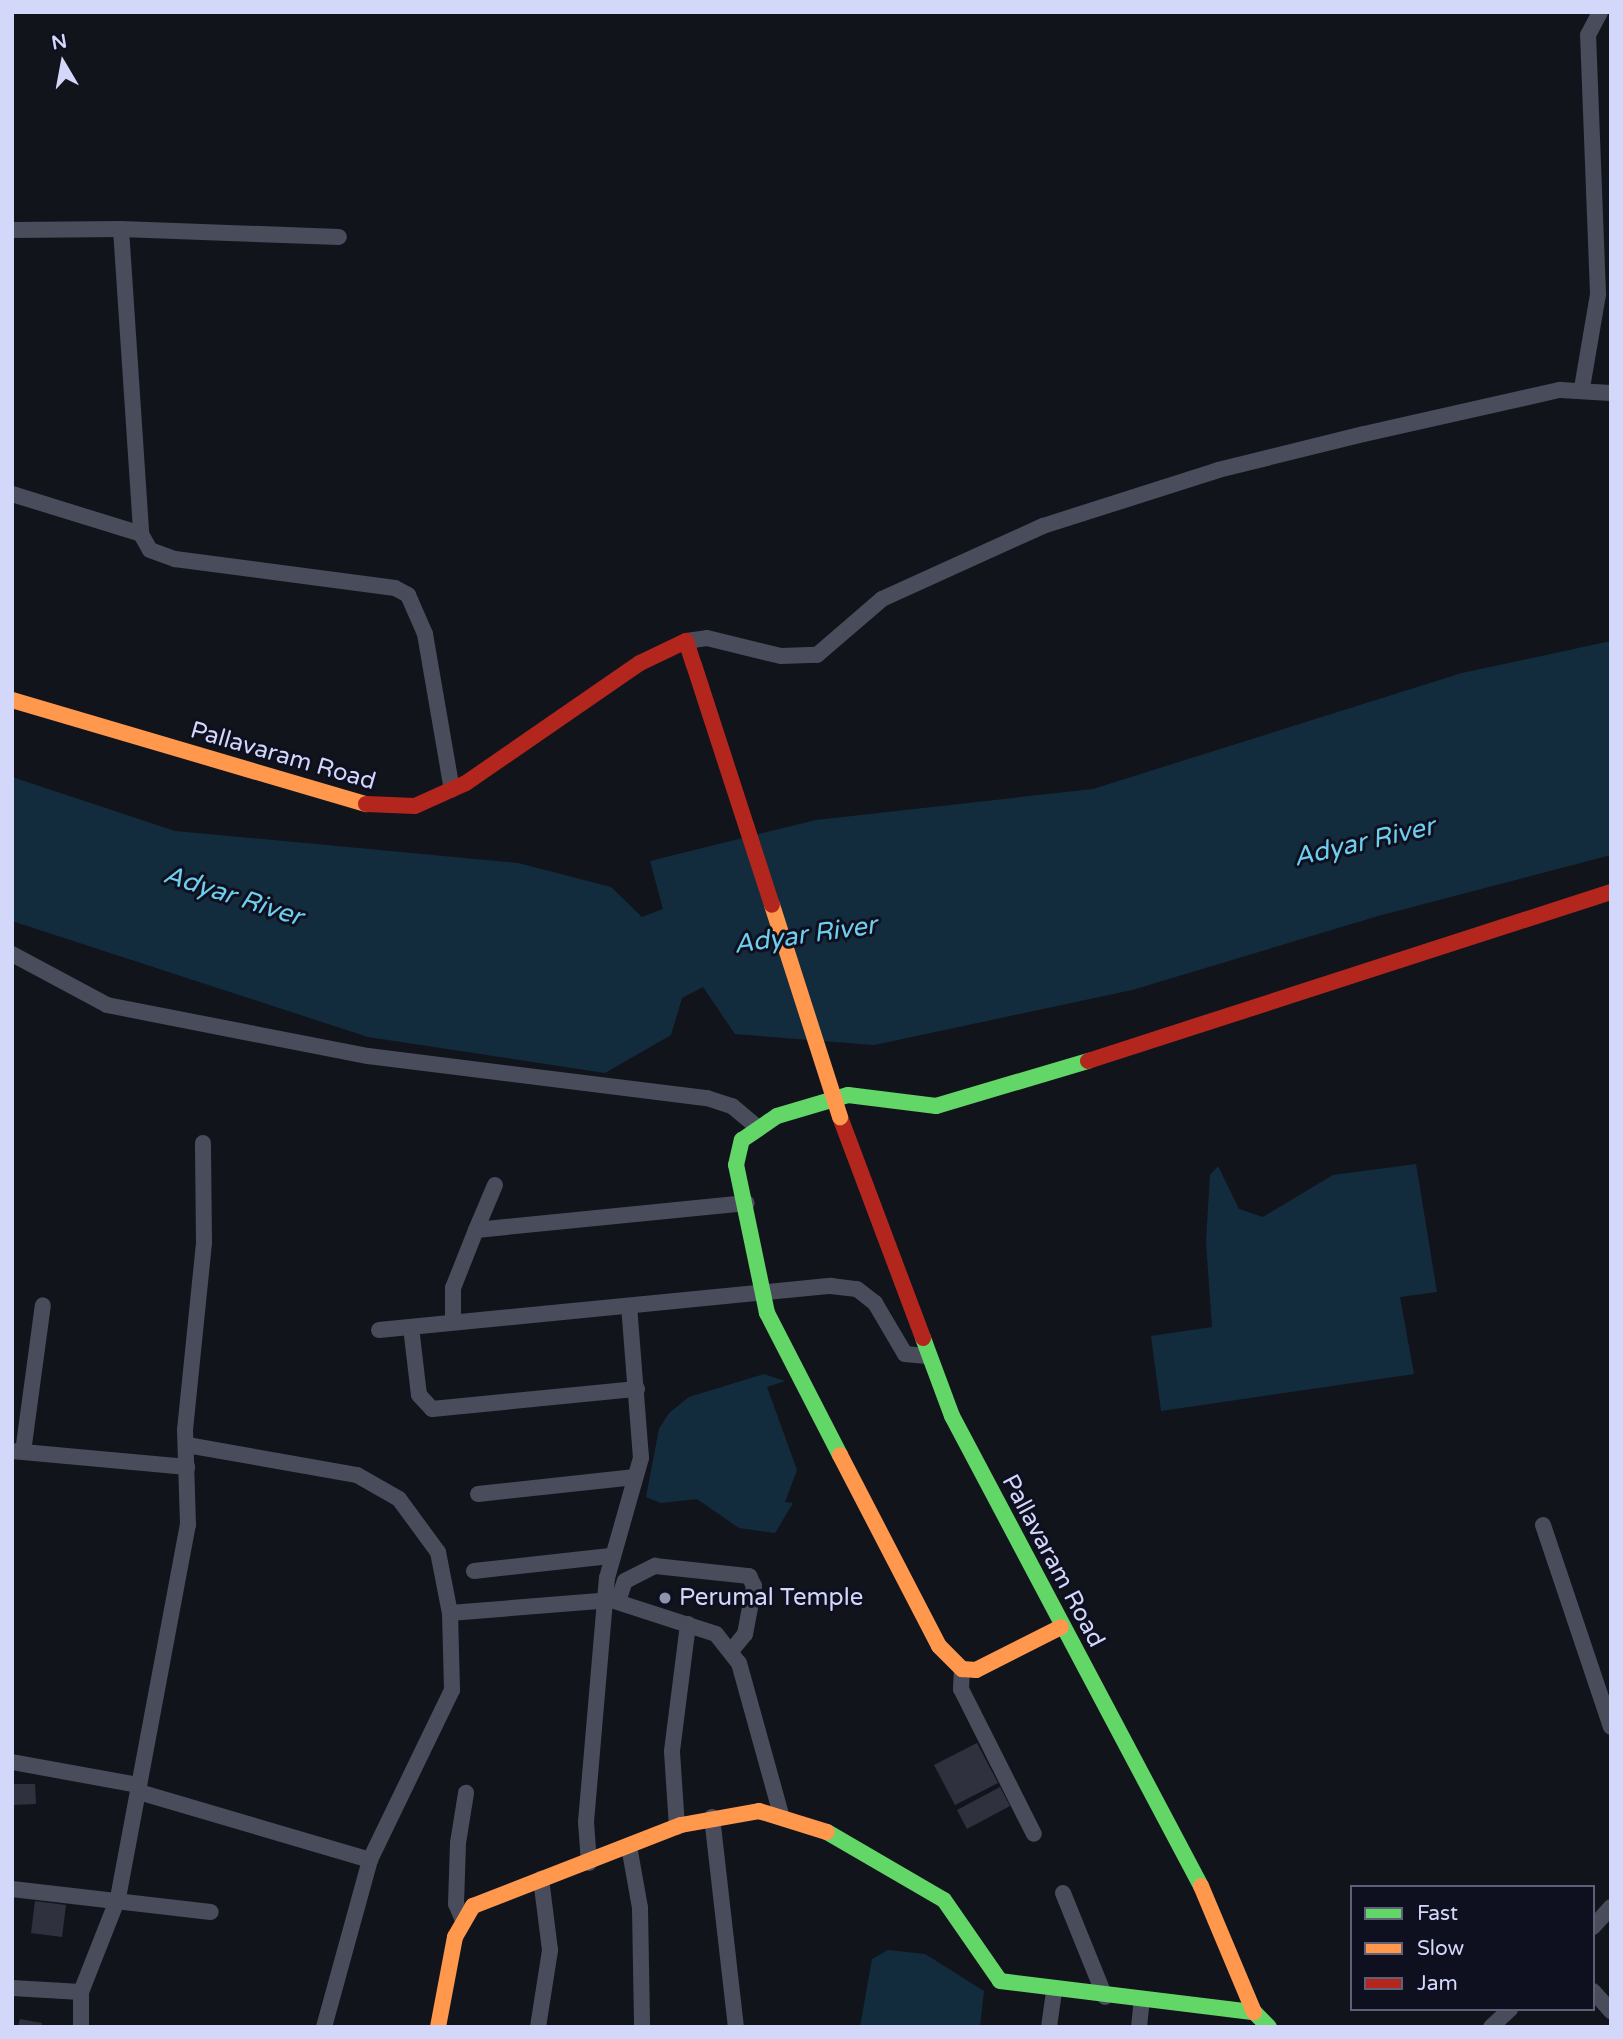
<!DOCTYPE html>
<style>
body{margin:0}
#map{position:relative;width:1623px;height:2039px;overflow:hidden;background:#12141c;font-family:"Varela Round",sans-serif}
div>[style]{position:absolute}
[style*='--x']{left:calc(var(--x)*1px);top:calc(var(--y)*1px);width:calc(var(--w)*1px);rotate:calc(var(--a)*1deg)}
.water>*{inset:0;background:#132c3d}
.building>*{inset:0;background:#30313e}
.street>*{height:16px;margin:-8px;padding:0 8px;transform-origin:8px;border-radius:8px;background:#494c5b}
.fast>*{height:16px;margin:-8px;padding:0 8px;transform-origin:8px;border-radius:8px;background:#63d668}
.slow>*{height:16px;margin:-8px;padding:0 8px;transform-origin:8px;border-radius:8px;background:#ff974d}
.jam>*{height:16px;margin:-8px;padding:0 8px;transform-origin:8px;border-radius:8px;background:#b3261e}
.slow-bridge>*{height:16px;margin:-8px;padding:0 8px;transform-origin:8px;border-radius:8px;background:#ff974d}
.jam-bridge>*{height:16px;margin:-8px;padding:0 8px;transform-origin:8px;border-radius:8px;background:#b3261e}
.dots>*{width:19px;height:19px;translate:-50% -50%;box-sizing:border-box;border:4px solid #0f101f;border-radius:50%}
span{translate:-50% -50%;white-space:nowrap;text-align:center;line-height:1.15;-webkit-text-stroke:6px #0f101f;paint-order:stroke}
.street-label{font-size:24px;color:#d3d7fa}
.poi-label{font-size:24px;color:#d3d7fa}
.left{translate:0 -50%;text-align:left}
.water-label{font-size:26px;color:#6dceee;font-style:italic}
.frame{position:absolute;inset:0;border:14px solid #d3d7fa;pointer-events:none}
.legend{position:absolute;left:1350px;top:1885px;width:245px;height:126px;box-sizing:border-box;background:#0f101f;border:2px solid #5d6077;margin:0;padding:9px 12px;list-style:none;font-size:21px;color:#d3d7fa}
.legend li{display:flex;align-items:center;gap:14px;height:35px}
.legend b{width:35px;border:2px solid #5d6077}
.north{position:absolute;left:28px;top:28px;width:70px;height:70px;-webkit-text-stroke:5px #0f101f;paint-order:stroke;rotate:350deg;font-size:19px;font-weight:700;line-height:28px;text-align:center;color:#d3d7fa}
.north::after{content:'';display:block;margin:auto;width:24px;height:32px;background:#d3d7fa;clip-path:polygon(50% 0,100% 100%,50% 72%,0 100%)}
</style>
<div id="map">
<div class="water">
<div style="clip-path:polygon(1611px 641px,1611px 855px,1378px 916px,1132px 990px,874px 1045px,735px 1034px,703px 987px,682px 998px,671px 1035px,605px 1073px,368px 1037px,12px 921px,12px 777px,175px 831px,518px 863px,611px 887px,642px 917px,663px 909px,650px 861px,816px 820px,1093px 789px,1462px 673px)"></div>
<div style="clip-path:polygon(1416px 1164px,1437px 1292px,1400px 1297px,1414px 1374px,1161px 1411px,1151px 1336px,1212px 1327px,1206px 1242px,1210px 1175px,1218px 1166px,1239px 1209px,1263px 1217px,1333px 1175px)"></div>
<div style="clip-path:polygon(764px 1374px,785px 1381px,767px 1387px,797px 1470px,785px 1502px,793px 1503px,775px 1533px,739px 1528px,697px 1499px,661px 1503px,646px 1497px,659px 1429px,669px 1413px,689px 1397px)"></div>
<div style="clip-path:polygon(888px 1950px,925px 1954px,984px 1991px,980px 2027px,860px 2027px,872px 1959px)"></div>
</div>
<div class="building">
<div style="clip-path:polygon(977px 1743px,998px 1783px,955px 1805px,934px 1765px)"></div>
<div style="clip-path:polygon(12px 1784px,35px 1784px,36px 1804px,12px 1805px)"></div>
<div style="clip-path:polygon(1000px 1787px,1010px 1806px,967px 1829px,957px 1810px)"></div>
<div style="clip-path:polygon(35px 1901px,66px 1905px,62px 1937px,31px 1933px)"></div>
<div style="clip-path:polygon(20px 2019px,42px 2023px,41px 2027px,18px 2027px)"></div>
</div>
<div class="street">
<div style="--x:121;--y:229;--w:218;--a:2.1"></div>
<div style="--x:12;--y:230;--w:109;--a:-0.5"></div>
<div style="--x:121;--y:229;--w:306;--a:86.2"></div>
<div style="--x:141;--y:534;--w:18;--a:61"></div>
<div style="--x:150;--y:550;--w:27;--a:20"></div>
<div style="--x:175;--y:559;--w:222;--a:7.5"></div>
<div style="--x:395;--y:588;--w:15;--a:28"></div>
<div style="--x:408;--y:595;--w:43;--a:66.4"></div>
<div style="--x:425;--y:634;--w:158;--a:80.2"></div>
<div style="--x:1582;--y:388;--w:95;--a:-80.3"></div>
<div style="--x:1598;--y:294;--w:259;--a:-92.2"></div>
<div style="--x:1588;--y:35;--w:26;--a:-62"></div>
<div style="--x:12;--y:494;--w:135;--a:17.2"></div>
<div style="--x:686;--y:641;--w:21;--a:-8"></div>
<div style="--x:707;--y:638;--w:76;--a:13.7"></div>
<div style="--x:781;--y:656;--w:36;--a:-2"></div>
<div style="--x:817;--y:655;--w:86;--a:-40.7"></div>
<div style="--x:882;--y:599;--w:177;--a:-24.4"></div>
<div style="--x:1043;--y:526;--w:184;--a:-17.7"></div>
<div style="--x:1218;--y:470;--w:150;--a:-13.9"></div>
<div style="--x:1364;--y:434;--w:201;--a:-12.7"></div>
<div style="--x:1560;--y:390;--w:51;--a:3.4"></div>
<div style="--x:12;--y:954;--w:108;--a:28.2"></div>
<div style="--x:107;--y:1005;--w:266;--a:11.1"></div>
<div style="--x:368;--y:1056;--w:342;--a:7.1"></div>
<div style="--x:707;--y:1098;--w:26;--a:18"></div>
<div style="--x:732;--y:1106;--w:33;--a:40"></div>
<div style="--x:495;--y:1185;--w:49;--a:112.9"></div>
<div style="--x:476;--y:1230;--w:272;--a:-5.7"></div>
<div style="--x:453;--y:1322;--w:34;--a:-90"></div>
<div style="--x:453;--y:1288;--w:62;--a:-68.4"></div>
<div style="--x:411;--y:1327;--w:68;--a:83.3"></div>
<div style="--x:419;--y:1395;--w:19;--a:47"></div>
<div style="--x:432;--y:1409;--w:206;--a:-5.6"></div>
<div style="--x:379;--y:1330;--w:454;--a:-5.6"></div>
<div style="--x:831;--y:1286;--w:26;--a:7"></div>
<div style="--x:857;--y:1289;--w:23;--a:38"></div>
<div style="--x:875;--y:1303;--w:59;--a:59.5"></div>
<div style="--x:905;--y:1354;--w:22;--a:5"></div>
<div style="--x:187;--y:1445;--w:173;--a:10"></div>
<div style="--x:357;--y:1475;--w:48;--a:29.7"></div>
<div style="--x:399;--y:1499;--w:66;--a:53.7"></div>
<div style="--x:438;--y:1552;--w:62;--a:78.9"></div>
<div style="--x:450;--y:1613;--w:77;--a:88.5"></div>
<div style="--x:452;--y:1690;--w:189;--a:115.8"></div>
<div style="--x:370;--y:1860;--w:173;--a:105.4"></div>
<div style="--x:12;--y:1451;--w:176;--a:5.2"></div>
<div style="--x:23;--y:1452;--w:148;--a:-82.3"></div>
<div style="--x:478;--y:1494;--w:158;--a:-6.2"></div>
<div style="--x:1543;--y:1525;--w:213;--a:71.4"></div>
<div style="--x:474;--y:1571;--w:137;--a:-6.3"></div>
<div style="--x:618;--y:1601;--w:21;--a:-71"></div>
<div style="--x:625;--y:1581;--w:34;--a:-27"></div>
<div style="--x:655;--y:1566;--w:95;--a:6.1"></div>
<div style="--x:749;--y:1576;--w:11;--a:63"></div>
<div style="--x:754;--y:1586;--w:49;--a:100.6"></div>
<div style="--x:745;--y:1634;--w:21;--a:129"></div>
<div style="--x:450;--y:1613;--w:162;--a:-4.6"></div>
<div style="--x:611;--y:1600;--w:110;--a:17.9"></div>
<div style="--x:716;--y:1634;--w:37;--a:52"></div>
<div style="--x:739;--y:1663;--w:157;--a:74.5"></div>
<div style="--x:962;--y:1669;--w:20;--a:93"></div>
<div style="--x:961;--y:1689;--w:162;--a:63.3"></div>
<div style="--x:12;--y:1762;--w:129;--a:10.3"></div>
<div style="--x:139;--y:1792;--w:241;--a:16.4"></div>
<div style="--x:712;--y:1817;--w:211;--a:83.5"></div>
<div style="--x:677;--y:1827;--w:76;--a:-93.8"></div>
<div style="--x:672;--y:1751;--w:128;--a:-82.8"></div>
<div style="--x:629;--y:1846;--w:63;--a:79.9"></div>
<div style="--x:640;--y:1908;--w:119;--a:89"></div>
<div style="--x:589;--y:1863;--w:41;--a:-94.2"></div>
<div style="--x:586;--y:1822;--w:245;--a:-85.1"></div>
<div style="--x:607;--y:1578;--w:125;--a:-74.2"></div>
<div style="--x:641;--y:1458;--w:152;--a:-94.5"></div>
<div style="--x:12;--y:1889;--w:200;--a:6.6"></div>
<div style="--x:1063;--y:1893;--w:112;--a:68"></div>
<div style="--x:462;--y:1918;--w:15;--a:-113"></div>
<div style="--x:456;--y:1904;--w:61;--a:-88.1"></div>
<div style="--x:458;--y:1843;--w:51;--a:-80.9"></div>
<div style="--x:1593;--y:1927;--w:27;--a:-48"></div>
<div style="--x:12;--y:1988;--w:69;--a:3.3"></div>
<div style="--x:1593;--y:1991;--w:27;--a:48"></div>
<div style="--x:81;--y:2027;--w:35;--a:-90"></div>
<div style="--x:81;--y:1992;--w:101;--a:-68.5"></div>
<div style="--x:118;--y:1898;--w:380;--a:-79.4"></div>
<div style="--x:188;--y:1525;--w:95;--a:-91.8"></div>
<div style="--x:185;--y:1430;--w:188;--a:-84.2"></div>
<div style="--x:204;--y:1243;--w:100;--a:-90.6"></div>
<div style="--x:538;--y:2027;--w:78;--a:-81.1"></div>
<div style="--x:550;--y:1950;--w:72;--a:-97.2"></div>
<div style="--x:1049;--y:2027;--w:35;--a:-82"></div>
<div style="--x:1139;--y:2027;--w:27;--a:-84"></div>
<div style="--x:1491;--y:2027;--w:26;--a:-43"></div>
</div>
<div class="fast">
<div style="--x:923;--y:1338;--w:83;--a:69.6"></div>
<div style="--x:952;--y:1416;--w:532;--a:62.09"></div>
<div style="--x:840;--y:1455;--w:160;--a:-117.2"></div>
<div style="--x:767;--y:1313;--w:151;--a:-101.8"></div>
<div style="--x:736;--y:1165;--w:26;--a:-77"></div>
<div style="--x:742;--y:1140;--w:42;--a:-34.4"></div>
<div style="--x:777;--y:1116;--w:74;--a:-16.5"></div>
<div style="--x:848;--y:1095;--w:89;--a:7.1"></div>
<div style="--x:936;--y:1106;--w:159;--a:-16.5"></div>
<div style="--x:827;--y:1832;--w:135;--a:30.2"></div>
<div style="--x:944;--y:1900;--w:98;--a:55.3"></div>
<div style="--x:1000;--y:1981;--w:256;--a:7"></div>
<div style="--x:1254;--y:2012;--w:21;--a:45"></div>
</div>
<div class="slow">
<div style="--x:12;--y:700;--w:369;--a:16.4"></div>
<div style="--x:840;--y:1455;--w:215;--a:62.6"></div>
<div style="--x:939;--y:1646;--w:33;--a:45"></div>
<div style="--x:962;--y:1669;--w:14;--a:4"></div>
<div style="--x:976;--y:1670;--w:95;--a:-26.8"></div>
<div style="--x:1201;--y:1886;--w:137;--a:67.2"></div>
<div style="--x:438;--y:2027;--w:92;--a:-79.3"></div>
<div style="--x:455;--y:1937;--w:36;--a:-60"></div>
<div style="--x:473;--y:1906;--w:223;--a:-21.3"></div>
<div style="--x:681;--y:1825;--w:79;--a:-10.2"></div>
<div style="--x:759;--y:1811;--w:71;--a:17.2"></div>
</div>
<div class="jam">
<div style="--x:366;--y:804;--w:49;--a:2.3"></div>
<div style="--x:415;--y:806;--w:56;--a:-24.3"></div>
<div style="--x:466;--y:783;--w:211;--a:-34.6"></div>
<div style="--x:640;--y:663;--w:51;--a:-25.6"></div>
<div style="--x:686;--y:641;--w:25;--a:72"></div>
<div style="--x:1088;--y:1061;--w:550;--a:-17.91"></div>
<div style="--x:840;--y:1117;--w:236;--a:69.4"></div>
</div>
<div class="slow-bridge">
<div style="--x:772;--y:905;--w:223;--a:72.2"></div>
</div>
<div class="jam-bridge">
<div style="--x:694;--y:665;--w:252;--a:72"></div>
</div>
<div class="dots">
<div style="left:665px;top:1598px;background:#8f93ac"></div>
</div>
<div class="street-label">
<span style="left:283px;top:756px;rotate:16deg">Pallavaram Road</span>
<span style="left:1053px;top:1561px;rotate:62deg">Pallavaram Road</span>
</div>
<div class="poi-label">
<span class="left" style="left:679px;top:1598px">Perumal Temple</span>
</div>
<div class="water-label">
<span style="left:1364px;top:842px;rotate:-13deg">Adyar River</span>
<span style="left:233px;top:896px;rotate:18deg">Adyar River</span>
<span style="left:805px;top:935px;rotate:-8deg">Adyar River</span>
</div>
<div class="frame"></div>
<ul class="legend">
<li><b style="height:9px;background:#63d668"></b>Fast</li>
<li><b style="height:9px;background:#ff974d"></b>Slow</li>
<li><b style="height:9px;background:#b3261e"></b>Jam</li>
</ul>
<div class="north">N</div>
</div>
